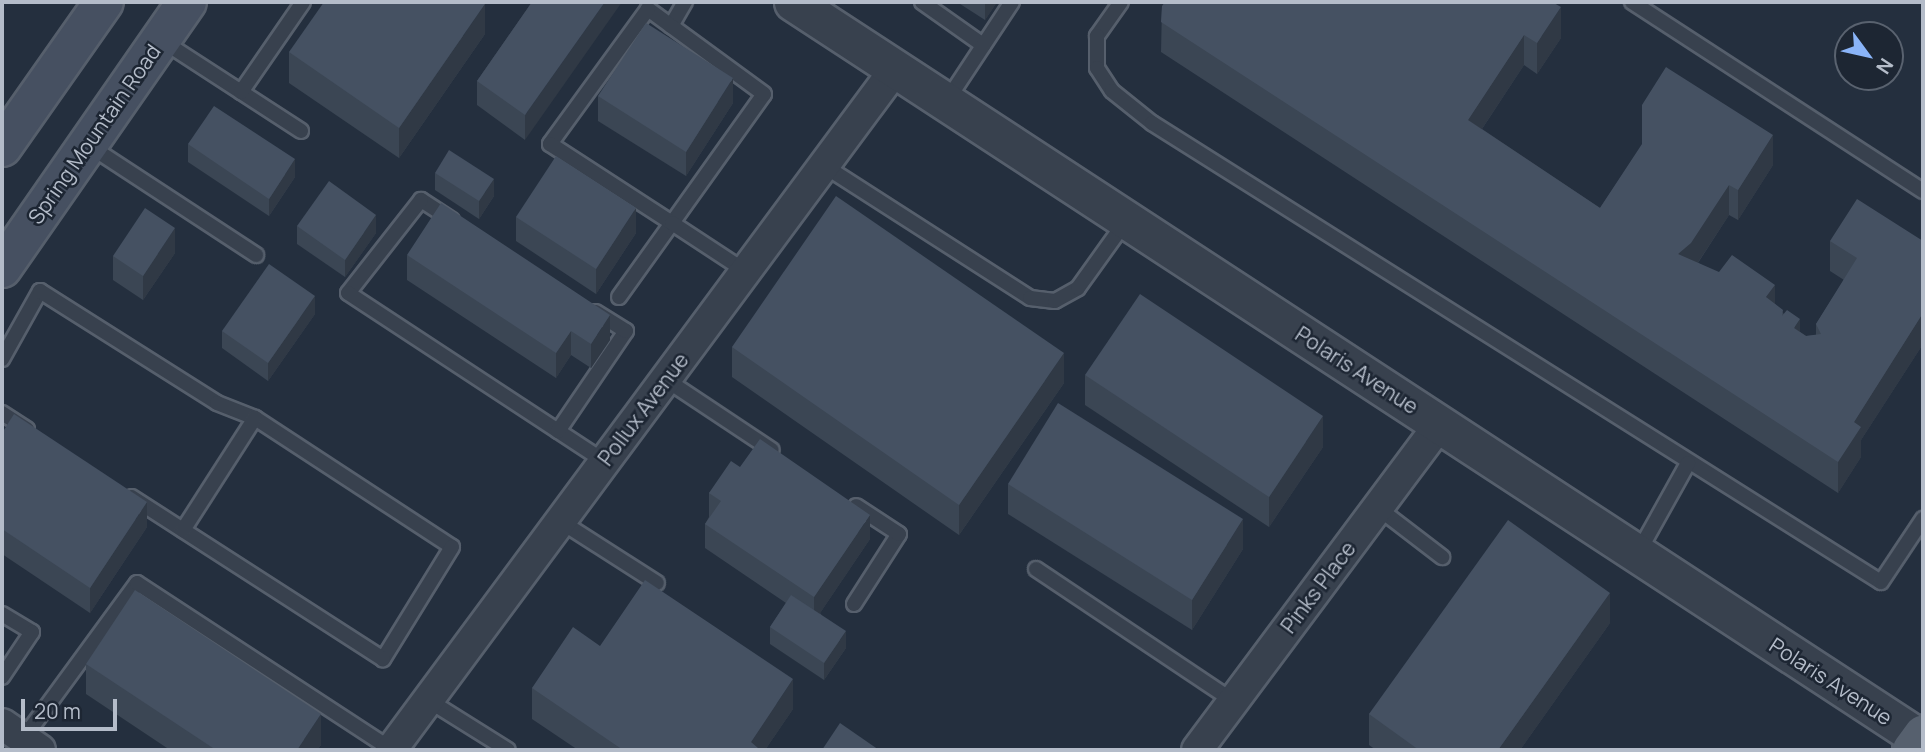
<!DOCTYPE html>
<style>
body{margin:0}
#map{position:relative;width:1925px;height:752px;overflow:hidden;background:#242f3e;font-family:Manrope,sans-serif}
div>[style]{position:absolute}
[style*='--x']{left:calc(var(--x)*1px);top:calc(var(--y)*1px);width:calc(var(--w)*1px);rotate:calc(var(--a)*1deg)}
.roads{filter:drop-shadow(2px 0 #565f6c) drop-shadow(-2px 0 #565f6c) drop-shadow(0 2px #565f6c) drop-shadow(0 -2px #565f6c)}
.service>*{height:14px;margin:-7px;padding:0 7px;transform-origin:7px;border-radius:7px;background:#38414e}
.minor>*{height:30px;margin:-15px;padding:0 15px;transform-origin:15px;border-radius:15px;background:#38414e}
.tertiary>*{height:37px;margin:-18.5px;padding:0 18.5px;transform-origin:18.5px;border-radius:18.5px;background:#38414e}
.secondary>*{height:38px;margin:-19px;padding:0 19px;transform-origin:19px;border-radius:19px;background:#465061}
.primary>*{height:38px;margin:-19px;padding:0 19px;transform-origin:19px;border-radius:19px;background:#56606e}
.wall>*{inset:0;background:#3b4654}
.shaded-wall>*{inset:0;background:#303945}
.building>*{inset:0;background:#455162}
span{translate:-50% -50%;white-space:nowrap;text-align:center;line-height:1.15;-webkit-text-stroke:5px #1d2633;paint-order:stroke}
.street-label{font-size:21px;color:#b4bcc9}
.frame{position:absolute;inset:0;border:4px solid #b4bcc9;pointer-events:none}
.north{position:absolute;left:1834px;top:21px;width:70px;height:70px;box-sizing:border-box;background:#1d2633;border:2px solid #59626f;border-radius:50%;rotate:123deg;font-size:19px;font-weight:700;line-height:28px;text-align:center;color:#b4bcc9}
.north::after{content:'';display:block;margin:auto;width:24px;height:32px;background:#8ab4f8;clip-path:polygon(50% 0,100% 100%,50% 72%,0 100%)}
.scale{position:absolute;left:21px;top:699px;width:96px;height:32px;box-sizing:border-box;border:4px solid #b4bcc9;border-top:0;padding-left:9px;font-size:21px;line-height:24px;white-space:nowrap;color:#b4bcc9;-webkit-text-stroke:5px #1d2633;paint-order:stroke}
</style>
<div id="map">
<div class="roads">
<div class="service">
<div style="--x:922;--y:2;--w:75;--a:35.2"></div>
<div style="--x:1121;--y:2;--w:42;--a:125.2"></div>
<div style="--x:1097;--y:36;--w:32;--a:90"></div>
<div style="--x:1097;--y:68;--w:27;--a:57"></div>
<div style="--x:1112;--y:91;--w:51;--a:38.7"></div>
<div style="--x:1152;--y:123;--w:861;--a:32.2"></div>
<div style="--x:1881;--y:582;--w:76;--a:-56.3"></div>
<div style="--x:1632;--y:2;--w:347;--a:33"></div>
<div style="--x:671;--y:26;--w:28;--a:-60"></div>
<div style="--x:161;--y:40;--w:167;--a:33"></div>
<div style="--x:241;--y:92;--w:109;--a:-55.4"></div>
<div style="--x:946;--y:102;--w:120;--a:-56.6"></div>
<div style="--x:88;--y:145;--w:201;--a:33.2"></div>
<div style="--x:823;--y:165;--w:246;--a:32.7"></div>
<div style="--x:1030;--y:298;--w:25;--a:7"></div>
<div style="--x:1055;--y:301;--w:26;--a:-29"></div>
<div style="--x:1078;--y:288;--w:82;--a:-54.4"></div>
<div style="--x:452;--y:220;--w:37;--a:-147"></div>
<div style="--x:421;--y:200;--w:118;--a:128.1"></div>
<div style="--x:348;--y:293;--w:306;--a:33.3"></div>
<div style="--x:619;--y:297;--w:91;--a:-54.4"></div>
<div style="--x:672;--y:223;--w:158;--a:-54.5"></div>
<div style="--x:764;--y:94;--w:144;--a:-143.8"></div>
<div style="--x:648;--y:9;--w:167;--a:126"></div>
<div style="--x:550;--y:144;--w:145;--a:32.9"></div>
<div style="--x:672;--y:223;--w:87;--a:33.3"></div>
<div style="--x:2;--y:359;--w:78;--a:-60.8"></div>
<div style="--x:40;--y:291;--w:209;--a:32.3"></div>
<div style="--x:217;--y:403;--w:41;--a:21.5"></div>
<div style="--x:255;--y:418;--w:235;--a:33.2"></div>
<div style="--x:452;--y:547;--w:132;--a:121.6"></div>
<div style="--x:383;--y:659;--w:299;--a:-147.2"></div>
<div style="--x:665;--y:379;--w:128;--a:33.6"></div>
<div style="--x:2;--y:413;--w:30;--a:33"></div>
<div style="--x:558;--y:431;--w:121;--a:-55.8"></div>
<div style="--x:626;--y:331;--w:36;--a:-148"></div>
<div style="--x:1378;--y:508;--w:81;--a:37.4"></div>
<div style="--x:560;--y:521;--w:115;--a:32.6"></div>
<div style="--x:183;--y:530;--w:133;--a:-57.3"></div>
<div style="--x:1638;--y:553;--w:103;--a:-60.9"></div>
<div style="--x:1036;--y:569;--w:237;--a:33.8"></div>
<div style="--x:854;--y:604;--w:83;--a:-57.3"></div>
<div style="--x:899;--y:534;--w:51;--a:-146.9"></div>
<div style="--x:2;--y:614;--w:35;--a:31"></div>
<div style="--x:32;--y:632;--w:54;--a:123.7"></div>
<div style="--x:428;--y:700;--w:94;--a:32"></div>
<div style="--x:23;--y:739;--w:193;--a:-53.8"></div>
<div style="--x:137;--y:583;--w:303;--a:33.2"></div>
</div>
<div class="minor">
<div style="--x:2;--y:724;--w:46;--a:34.4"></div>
<div style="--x:391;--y:750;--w:849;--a:-53.48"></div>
<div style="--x:1197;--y:750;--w:407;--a:-53.3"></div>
</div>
<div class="tertiary">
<div style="--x:793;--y:2;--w:1347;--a:33.16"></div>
</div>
<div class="secondary">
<div style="--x:2;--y:147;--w:177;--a:-54.9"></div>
<div style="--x:2;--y:268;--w:324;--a:-55.2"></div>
</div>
<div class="primary">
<div style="--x:1912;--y:750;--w:19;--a:-54"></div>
</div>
</div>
<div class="wall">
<div style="clip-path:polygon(532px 2px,525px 140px,477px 105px,477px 81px)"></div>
<div style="clip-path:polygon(957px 2px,997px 2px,985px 20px)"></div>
<div style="clip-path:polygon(1162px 6px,1561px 38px,1537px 74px,1524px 65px,1482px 129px,1600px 208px,1642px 145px,1642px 105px,1773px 165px,1738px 220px,1729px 215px,1698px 263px,1775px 304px,1800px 332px,1806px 336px,1816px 335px,1816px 324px,1844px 280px,1830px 271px,1830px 241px,1923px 241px,1923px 344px,1861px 440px,1861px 457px,1838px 493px,1161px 52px)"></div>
<div style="clip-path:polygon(485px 34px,399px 158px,289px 83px,289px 52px)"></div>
<div style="clip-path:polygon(598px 96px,733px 103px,686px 176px,598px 121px)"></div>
<div style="clip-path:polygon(188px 144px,295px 177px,269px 216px,188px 162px)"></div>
<div style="clip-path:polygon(435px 173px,494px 196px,479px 219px,435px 190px)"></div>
<div style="clip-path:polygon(516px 217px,636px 233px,596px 294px,516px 241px)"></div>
<div style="clip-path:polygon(297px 226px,376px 233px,345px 277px,297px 244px)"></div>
<div style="clip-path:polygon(175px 253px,143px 300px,113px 280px,113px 256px)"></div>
<div style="clip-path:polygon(407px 255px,610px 340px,591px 368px,571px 355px,556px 378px,407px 280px)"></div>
<div style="clip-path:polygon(315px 314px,268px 381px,222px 348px,222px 331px)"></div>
<div style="clip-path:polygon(732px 347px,1064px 383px,959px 535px,732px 377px)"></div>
<div style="clip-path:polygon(1085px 375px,1323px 447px,1269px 527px,1085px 405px)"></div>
<div style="clip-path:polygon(2px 433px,147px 527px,90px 613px,2px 554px)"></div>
<div style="clip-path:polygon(740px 467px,870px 539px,820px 613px,846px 648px,824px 680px,770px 644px,770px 627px,786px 603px,705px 548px,705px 524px,709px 517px,709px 493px)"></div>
<div style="clip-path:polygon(1008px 484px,1243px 549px,1192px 630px,1008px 514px)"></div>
<div style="clip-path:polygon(1610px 623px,1520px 750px,1376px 750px,1369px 745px,1369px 714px)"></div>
<div style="clip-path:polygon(600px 646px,793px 709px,765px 750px,578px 750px,532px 719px,532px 688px)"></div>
<div style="clip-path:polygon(86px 664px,321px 745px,317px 750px,170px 750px,86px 694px)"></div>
</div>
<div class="shaded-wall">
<div style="clip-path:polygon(605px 2px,622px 2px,525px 140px,525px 115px)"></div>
<div style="clip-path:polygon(985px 2px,997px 2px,985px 20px)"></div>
<div style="clip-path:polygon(485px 4px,485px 34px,399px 158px,399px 128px)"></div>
<div style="clip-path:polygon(1561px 7px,1561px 38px,1537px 74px,1537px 43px)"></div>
<div style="clip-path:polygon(1524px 35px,1524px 65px,1468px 150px,1468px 120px)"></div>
<div style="clip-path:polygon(733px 78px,733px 103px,686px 176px,686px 152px)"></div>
<div style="clip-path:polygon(1773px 135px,1773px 165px,1738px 220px,1738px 190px)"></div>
<div style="clip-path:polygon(295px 159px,295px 177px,269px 216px,269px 199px)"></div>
<div style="clip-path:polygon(494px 179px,494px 196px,479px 219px,479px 201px)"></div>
<div style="clip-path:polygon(1729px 185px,1729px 215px,1691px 273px,1678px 254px)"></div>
<div style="clip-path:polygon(636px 208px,636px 233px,596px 294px,596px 269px)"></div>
<div style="clip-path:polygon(376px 215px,376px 233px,345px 277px,345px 260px)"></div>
<div style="clip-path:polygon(175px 228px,175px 253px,143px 300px,143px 276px)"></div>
<div style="clip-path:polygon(1775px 285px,1775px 315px,1766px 297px)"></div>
<div style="clip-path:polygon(315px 296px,315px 314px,268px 381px,268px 363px)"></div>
<div style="clip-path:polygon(1923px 313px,1923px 344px,1861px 440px,1861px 457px,1838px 493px,1838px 462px,1854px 422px)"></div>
<div style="clip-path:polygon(610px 315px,610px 340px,591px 368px,591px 344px)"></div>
<div style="clip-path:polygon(1800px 319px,1800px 349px,1794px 328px)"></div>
<div style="clip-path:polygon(571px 331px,571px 355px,556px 378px,556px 353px)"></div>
<div style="clip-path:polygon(1064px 353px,1064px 383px,959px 535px,959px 505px)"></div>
<div style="clip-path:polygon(1323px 416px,1323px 447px,1269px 527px,1269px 497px)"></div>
<div style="clip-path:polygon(147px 502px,147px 527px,90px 613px,90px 588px)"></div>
<div style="clip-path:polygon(870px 515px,870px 539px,814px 622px,814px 597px)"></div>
<div style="clip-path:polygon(1243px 519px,1243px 549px,1192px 630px,1192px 600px)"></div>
<div style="clip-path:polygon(1610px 593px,1610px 623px,1520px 750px,1498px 750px)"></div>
<div style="clip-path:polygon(846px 631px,846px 648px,824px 680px,824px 663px)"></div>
<div style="clip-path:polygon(793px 679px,793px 709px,765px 750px,751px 750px,751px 742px)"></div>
<div style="clip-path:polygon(321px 714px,321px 745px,317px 750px,297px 750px)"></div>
</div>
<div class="building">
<div style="clip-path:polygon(324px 2px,482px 2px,485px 4px,399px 128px,289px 52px)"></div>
<div style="clip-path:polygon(532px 2px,605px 2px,525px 115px,477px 81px)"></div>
<div style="clip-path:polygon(1165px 2px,1552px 2px,1561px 7px,1537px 43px,1524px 35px,1468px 120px,1600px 208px,1642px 144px,1642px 105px,1666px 67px,1773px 135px,1738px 190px,1729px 185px,1691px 243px,1678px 254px,1719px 272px,1732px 255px,1775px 285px,1766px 297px,1783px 310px,1782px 316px,1787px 310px,1800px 319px,1794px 328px,1806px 336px,1821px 334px,1816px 324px,1857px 258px,1830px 241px,1857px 199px,1923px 241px,1923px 313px,1854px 422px,1861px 427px,1838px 462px,1161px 22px,1162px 6px)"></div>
<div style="clip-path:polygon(646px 23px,733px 78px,686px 152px,598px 96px)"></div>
<div style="clip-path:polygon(214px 106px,295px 159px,269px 199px,188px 144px)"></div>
<div style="clip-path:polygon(449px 150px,494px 179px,479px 201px,435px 173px)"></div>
<div style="clip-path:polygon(556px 156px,636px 208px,596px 269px,516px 217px)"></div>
<div style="clip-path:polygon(329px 181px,376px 215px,345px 260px,297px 226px)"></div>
<div style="clip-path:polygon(836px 196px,1064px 353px,959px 505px,732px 347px)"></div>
<div style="clip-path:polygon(441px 203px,610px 315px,591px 344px,571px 331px,556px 353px,407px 255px)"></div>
<div style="clip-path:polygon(145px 208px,175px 228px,143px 276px,113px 256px)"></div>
<div style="clip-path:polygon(269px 264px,315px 296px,268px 363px,222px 331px)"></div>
<div style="clip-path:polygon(1140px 294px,1323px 416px,1269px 497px,1085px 375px)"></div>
<div style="clip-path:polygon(1058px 403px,1243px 519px,1192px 600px,1008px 484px)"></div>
<div style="clip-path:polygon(14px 414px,147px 502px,90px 588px,2px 529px,2px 433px)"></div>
<div style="clip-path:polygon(760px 439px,870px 515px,814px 597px,705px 524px,721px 501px,709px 493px,731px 461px,740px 467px)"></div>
<div style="clip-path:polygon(1508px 520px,1610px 593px,1498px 750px,1419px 750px,1369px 714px)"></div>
<div style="clip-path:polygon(645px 580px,793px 679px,751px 742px,758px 748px,757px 750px,623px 750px,532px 688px,573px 627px,600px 646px)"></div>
<div style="clip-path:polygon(135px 590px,321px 714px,297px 750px,216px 750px,86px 664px)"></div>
<div style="clip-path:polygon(791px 595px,846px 631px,824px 663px,770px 627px)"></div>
<div style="clip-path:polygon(840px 723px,879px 750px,822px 750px)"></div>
</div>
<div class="street-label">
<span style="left:94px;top:134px;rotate:-55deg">Spring Mountain Road</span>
<span style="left:1357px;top:370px;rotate:33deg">Polaris Avenue</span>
<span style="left:643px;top:409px;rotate:-53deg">Pollux Avenue</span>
<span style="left:1318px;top:587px;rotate:-53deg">Pinks Place</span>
<span style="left:1831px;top:681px;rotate:33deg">Polaris Avenue</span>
</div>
<div class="frame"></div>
<div class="north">N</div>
<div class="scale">20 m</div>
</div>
